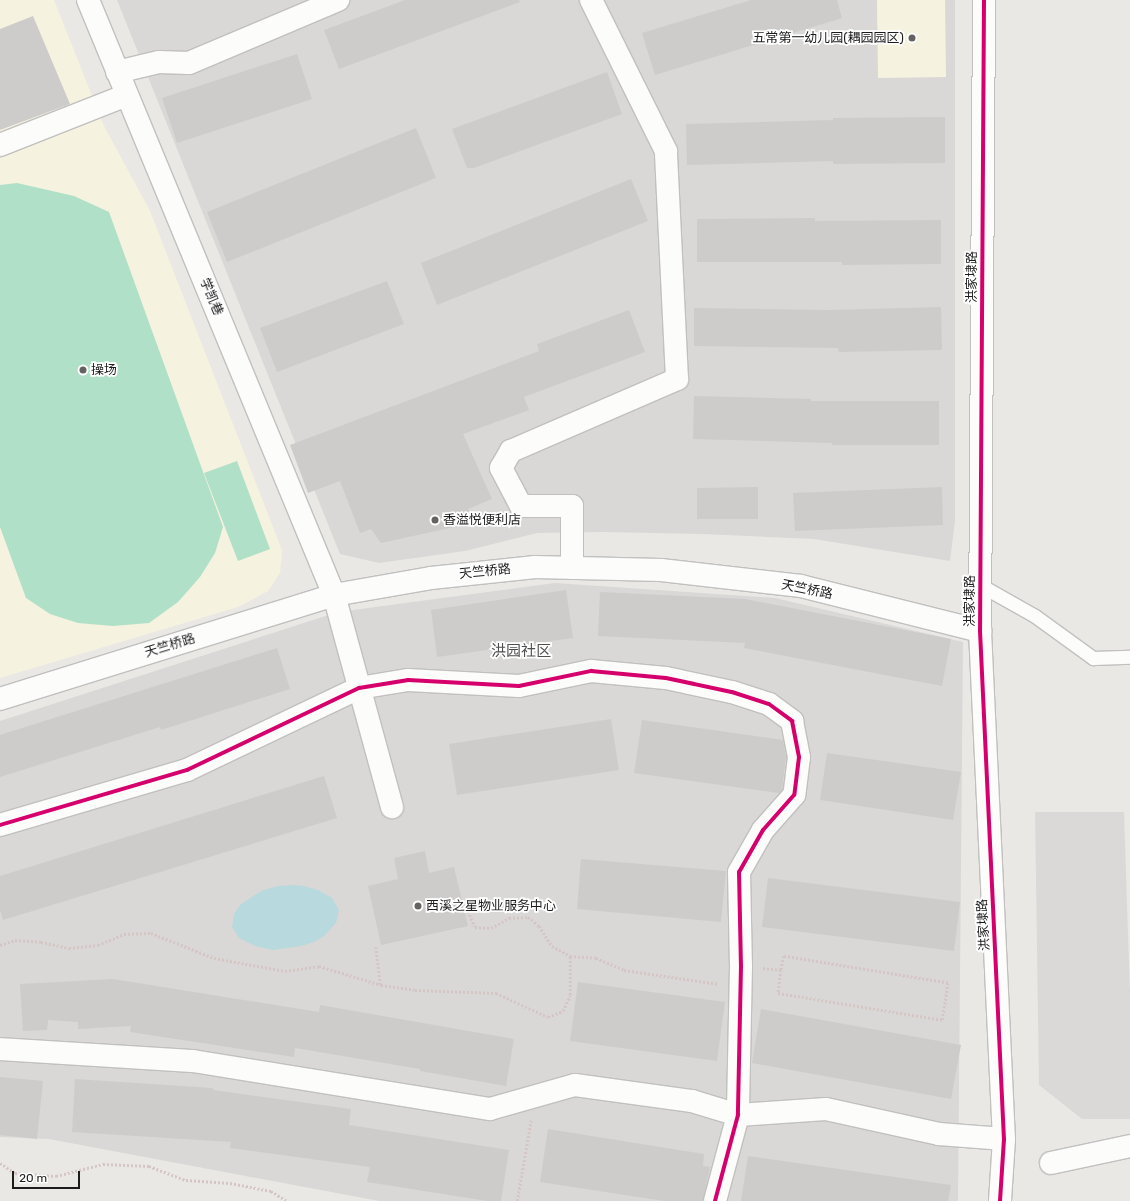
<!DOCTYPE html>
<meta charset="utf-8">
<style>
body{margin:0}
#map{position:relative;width:1130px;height:1201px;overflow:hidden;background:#eae8e5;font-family:Rubik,"Noto Sans SC",sans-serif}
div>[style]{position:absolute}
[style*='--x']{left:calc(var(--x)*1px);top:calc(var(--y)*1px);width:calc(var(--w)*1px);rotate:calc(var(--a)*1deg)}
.residential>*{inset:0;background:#d9d8d6}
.education>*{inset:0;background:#f5f2df}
.pitch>*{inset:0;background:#b0e0c8}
.parking>*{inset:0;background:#dad9d8}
.water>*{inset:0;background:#b8d9dd}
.building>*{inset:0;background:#ceccca}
.path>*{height:2.5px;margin-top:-1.25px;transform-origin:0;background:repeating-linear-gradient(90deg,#d5c6c5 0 2px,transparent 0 4px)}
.roads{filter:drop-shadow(1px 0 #c1c0bf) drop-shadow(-1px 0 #c1c0bf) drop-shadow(0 1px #c1c0bf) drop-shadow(0 -1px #c1c0bf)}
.service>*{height:13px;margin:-6.5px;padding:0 6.5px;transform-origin:6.5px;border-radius:6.5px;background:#fcfcfb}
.minor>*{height:22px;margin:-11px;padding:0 11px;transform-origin:11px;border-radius:11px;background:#fcfcfb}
.cycleway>*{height:4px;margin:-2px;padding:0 2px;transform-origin:2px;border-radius:2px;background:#d6006c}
.dots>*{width:11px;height:11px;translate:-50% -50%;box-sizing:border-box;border:2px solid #fff;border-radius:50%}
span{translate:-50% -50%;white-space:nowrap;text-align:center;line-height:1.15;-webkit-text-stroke:3.5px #fff;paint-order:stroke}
.poi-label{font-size:13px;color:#1c1c1c}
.right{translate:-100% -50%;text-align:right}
.left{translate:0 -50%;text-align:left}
.street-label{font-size:13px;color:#1c1c1c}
.quarter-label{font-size:15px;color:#4f4f4f}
.scale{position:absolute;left:12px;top:1171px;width:68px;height:18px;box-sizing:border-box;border:2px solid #1c1c1c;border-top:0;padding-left:5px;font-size:12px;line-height:14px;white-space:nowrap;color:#1c1c1c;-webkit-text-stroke:3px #fff;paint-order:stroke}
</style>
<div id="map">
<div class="residential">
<div style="clip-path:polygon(117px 0,955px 0,955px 521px,950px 561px,814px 539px,703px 534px,603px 532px,537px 533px,465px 551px,379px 563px,340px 554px)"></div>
<div style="clip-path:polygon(555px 583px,775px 598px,963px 642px,958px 1201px,379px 1201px,49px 1139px,0 1137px,0 721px,338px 612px)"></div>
</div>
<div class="education">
<div style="clip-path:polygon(0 0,54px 0,104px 126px,150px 211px,282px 550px,280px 573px,268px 591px,238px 607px,0 678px)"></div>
<div style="clip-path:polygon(877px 0,945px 0,946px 77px,878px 78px)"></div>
</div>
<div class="pitch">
<div style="clip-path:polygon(17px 183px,74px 196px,109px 212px,223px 527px,215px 553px,200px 577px,178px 602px,149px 623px,113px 626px,78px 623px,50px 614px,26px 598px,0 527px,0 185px)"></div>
<div style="clip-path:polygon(237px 461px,270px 549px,238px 561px,204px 473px)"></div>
</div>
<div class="parking">
<div style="clip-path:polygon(1035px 812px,1124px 812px,1130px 995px,1130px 1119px,1082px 1119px,1039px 1085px)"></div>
</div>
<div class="water">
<div style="clip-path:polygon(292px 885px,304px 886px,318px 890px,332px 898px,339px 910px,336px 923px,324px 936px,314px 942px,301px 946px,273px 950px,255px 946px,239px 938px,232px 927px,234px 914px,241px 904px,261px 891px,278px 886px)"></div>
</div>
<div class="building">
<div style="clip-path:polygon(405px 0,519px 0,520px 2px,339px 69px,324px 30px)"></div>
<div style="clip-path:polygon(751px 0,837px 0,842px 18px,655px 75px,642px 33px)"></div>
<div style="clip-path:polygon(33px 16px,70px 104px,0 130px,0 29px)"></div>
<div style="clip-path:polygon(297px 54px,312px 99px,177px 143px,162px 98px)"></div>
<div style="clip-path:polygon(607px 72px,622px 114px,474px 168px,467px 168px,452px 129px)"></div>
<div style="clip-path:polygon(945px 117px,945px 163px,833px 164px,833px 161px,687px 165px,686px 124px,833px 120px,833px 118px)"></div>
<div style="clip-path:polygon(416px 128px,436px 178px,227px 262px,207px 212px)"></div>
<div style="clip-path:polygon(631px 179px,648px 221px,437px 305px,421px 263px)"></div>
<div style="clip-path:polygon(815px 218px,815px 221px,941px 220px,941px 264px,842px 265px,842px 262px,697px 262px,697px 219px)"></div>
<div style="clip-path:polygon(387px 281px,404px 324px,277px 372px,260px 328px)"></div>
<div style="clip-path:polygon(941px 307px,942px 350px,839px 352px,838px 348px,694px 346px,694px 308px,829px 310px)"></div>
<div style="clip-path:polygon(629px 310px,645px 352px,524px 397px,529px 410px,463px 434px,492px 499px,468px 509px,473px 523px,381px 543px,371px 529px,360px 533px,340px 481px,308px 493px,290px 445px,539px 351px,537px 344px)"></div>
<div style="clip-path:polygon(694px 396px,811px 399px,811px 401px,939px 401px,939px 445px,832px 445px,832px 443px,693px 439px)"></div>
<div style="clip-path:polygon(758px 487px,758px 519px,697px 519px,697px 488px)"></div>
<div style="clip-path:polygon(942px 487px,943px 525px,795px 531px,793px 493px)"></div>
<div style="clip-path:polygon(566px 590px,573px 638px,437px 657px,431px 610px)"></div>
<div style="clip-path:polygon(600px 592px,745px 599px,951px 639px,942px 686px,744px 648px,745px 643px,598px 636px)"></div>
<div style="clip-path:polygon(277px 648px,290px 689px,161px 730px,160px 727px,0 777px,0 735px)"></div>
<div style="clip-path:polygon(611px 719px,619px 770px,457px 795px,449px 744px)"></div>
<div style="clip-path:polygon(642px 720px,783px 740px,786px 757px,782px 790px,779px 793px,634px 773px)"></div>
<div style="clip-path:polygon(827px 753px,961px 772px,953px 820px,820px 800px)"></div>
<div style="clip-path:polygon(324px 776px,337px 818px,3px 920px,0 910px,0 876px)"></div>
<div style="clip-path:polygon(425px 851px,429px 873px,454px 867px,468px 926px,381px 945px,368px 886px,398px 879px,394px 858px)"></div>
<div style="clip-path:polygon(581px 859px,726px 871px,721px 922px,577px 909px)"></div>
<div style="clip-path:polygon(768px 878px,960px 902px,954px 951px,762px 927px)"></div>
<div style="clip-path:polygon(113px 979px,319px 1012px,320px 1005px,514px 1039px,506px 1086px,420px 1071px,420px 1069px,295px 1048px,294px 1057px,130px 1032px,131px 1026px,78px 1029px,78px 1022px,48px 1020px,47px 1030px,23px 1031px,20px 984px)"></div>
<div style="clip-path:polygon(578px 982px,725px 1002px,717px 1061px,570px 1041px)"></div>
<div style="clip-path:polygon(761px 1009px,961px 1045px,951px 1099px,752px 1063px)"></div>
<div style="clip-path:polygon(0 1077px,43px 1081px,37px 1139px,0 1135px)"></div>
<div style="clip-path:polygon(75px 1079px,213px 1088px,213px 1090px,351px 1109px,349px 1125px,509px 1150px,501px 1201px,487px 1201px,367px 1182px,370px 1167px,230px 1148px,231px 1142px,72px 1132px)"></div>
<div style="clip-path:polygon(548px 1129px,704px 1154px,703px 1166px,710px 1167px,703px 1201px,664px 1201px,540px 1182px)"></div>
<div style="clip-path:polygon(748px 1156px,951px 1185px,948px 1201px,741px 1201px)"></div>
</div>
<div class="path">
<div style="--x:468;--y:911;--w:17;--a:66"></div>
<div style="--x:475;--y:927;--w:16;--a:4"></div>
<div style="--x:491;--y:928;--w:21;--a:-29"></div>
<div style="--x:509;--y:918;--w:19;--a:-3"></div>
<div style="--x:528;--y:917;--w:14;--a:39"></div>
<div style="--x:539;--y:926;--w:24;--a:57"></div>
<div style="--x:552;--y:946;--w:21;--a:29"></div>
<div style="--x:0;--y:945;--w:16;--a:-18"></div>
<div style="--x:15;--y:940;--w:26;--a:4"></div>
<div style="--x:41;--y:942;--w:29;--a:12"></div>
<div style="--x:69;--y:948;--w:29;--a:-6"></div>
<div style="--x:98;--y:945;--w:28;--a:-23"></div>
<div style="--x:124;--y:934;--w:27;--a:-2"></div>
<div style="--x:151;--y:933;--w:68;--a:21.6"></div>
<div style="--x:214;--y:958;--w:72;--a:10.4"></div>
<div style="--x:285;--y:971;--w:34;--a:-8"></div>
<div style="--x:319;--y:966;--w:65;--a:17"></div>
<div style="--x:381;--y:985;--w:34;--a:8"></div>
<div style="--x:415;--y:990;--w:81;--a:2.1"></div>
<div style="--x:496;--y:993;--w:57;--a:24.8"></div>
<div style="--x:548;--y:1017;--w:16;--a:-22"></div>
<div style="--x:563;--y:1011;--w:17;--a:-66"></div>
<div style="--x:570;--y:995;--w:39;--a:-90"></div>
<div style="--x:570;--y:956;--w:26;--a:4"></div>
<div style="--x:596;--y:958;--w:30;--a:23"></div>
<div style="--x:624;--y:970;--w:96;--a:8.4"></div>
<div style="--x:376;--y:947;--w:38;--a:83"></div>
<div style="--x:763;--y:968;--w:18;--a:6"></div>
<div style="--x:781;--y:970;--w:23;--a:97"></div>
<div style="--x:778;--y:993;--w:166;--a:9.3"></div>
<div style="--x:942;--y:1020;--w:37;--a:-81"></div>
<div style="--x:948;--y:983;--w:166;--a:-170.7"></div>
<div style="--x:784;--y:956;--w:14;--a:102"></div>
<div style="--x:0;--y:1163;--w:18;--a:34"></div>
<div style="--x:15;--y:1173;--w:41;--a:4.2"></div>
<div style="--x:56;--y:1176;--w:49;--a:-14.3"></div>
<div style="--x:103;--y:1164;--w:46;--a:2.5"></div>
<div style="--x:149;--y:1166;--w:40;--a:21"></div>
<div style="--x:186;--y:1180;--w:44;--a:3.9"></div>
<div style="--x:230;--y:1183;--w:42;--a:11"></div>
<div style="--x:271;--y:1191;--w:19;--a:32"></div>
<div style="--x:517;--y:1201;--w:82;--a:-80.2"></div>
</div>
<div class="roads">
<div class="service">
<div style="--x:980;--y:585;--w:63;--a:29.4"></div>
<div style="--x:1035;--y:616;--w:72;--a:35.9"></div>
<div style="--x:1093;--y:658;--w:37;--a:-2"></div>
</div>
<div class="minor">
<div style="--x:88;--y:0;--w:644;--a:67.54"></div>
<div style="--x:334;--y:595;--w:220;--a:74.7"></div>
<div style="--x:984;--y:0;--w:631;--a:90.36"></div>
<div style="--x:980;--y:631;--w:509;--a:87.3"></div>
<div style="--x:1004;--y:1139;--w:62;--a:93.7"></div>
<div style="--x:117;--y:72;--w:43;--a:-13.4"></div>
<div style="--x:159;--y:62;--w:30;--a:2"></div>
<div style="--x:189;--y:63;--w:162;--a:-22.9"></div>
<div style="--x:0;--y:145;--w:136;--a:-21.5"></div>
<div style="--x:572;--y:568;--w:62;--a:-90"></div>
<div style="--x:572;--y:506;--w:51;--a:180"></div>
<div style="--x:521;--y:506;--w:43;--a:-117.8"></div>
<div style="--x:501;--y:468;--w:20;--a:-60"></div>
<div style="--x:511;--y:451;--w:181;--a:-23.4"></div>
<div style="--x:677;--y:379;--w:228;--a:-92.8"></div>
<div style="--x:666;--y:151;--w:169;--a:-116.4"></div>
<div style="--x:0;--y:699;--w:350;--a:-17.3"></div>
<div style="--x:334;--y:595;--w:98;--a:-9.9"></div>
<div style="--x:431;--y:578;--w:105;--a:-6"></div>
<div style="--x:535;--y:567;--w:126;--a:1.4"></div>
<div style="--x:661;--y:570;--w:141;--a:6.5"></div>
<div style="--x:801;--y:586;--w:185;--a:14.1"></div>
<div style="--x:0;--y:825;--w:195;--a:-16.4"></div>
<div style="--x:187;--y:770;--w:191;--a:-25.5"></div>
<div style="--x:359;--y:688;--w:50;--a:-9.3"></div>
<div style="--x:408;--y:680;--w:111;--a:3.1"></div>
<div style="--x:519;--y:686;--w:74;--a:-11.8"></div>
<div style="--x:591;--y:671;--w:75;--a:5.3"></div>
<div style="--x:666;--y:678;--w:67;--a:12"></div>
<div style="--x:732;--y:692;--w:39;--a:18"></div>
<div style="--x:769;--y:704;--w:29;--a:36"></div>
<div style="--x:792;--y:721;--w:37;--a:79"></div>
<div style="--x:799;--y:757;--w:38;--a:97"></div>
<div style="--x:794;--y:795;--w:47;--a:131.5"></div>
<div style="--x:763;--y:830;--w:48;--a:119.7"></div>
<div style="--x:739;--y:872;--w:94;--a:88.8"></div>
<div style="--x:741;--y:966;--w:149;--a:91.2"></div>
<div style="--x:738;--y:1115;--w:89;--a:105"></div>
<div style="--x:0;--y:1049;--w:193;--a:3.6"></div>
<div style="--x:193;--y:1061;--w:301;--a:9.2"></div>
<div style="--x:490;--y:1109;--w:88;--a:-15.8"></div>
<div style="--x:575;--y:1085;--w:118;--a:7.8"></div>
<div style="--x:692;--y:1101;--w:48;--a:16.9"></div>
<div style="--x:738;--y:1115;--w:88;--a:-3.9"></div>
<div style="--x:826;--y:1109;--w:116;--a:12.5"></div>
<div style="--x:939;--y:1134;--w:65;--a:4.4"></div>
<div style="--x:1051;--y:1163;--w:81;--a:-12.1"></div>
</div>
</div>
<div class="cycleway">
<div style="--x:984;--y:0;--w:631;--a:90.36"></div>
<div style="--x:980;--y:631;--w:509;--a:87.3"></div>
<div style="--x:1004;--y:1139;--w:62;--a:93.7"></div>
<div style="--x:0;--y:825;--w:195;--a:-16.4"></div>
<div style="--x:187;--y:770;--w:191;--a:-25.5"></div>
<div style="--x:359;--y:688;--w:50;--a:-9.3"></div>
<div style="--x:408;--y:680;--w:111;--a:3.1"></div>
<div style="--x:519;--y:686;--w:74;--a:-11.8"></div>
<div style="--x:591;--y:671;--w:75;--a:5.3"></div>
<div style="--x:666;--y:678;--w:67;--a:12"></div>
<div style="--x:732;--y:692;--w:39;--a:18"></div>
<div style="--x:769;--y:704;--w:29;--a:36"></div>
<div style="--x:792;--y:721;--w:37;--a:79"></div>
<div style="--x:799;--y:757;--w:38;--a:97"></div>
<div style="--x:794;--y:795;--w:47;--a:131.5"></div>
<div style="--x:763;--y:830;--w:48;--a:119.7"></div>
<div style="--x:739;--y:872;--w:94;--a:88.8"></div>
<div style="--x:741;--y:966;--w:149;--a:91.2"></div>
<div style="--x:738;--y:1115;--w:89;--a:105"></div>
</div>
<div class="dots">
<div style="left:912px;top:38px;background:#646362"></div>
<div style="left:83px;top:370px;background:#646362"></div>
<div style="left:435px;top:520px;background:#646362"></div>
<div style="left:418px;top:906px;background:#646362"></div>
</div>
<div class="poi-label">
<span class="right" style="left:904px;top:38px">五常第一幼儿园(耦园园区)</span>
<span class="left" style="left:91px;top:370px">操场</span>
<span class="left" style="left:443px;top:520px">香溢悦便利店</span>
<span class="left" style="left:426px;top:906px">西溪之星物业服务中心</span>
</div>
<div class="street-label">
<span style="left:972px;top:277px;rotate:-90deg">洪家埭路</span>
<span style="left:211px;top:297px;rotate:67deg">学凯巷</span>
<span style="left:485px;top:572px;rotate:-6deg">天竺桥路</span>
<span style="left:807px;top:590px;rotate:11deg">天竺桥路</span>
<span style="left:970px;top:601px;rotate:-90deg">洪家埭路</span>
<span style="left:170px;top:646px;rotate:-17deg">天竺桥路</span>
<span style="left:984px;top:925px;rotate:-93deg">洪家埭路</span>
</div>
<div class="quarter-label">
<span style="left:521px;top:652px">洪园社区</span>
</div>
<div class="scale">20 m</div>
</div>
